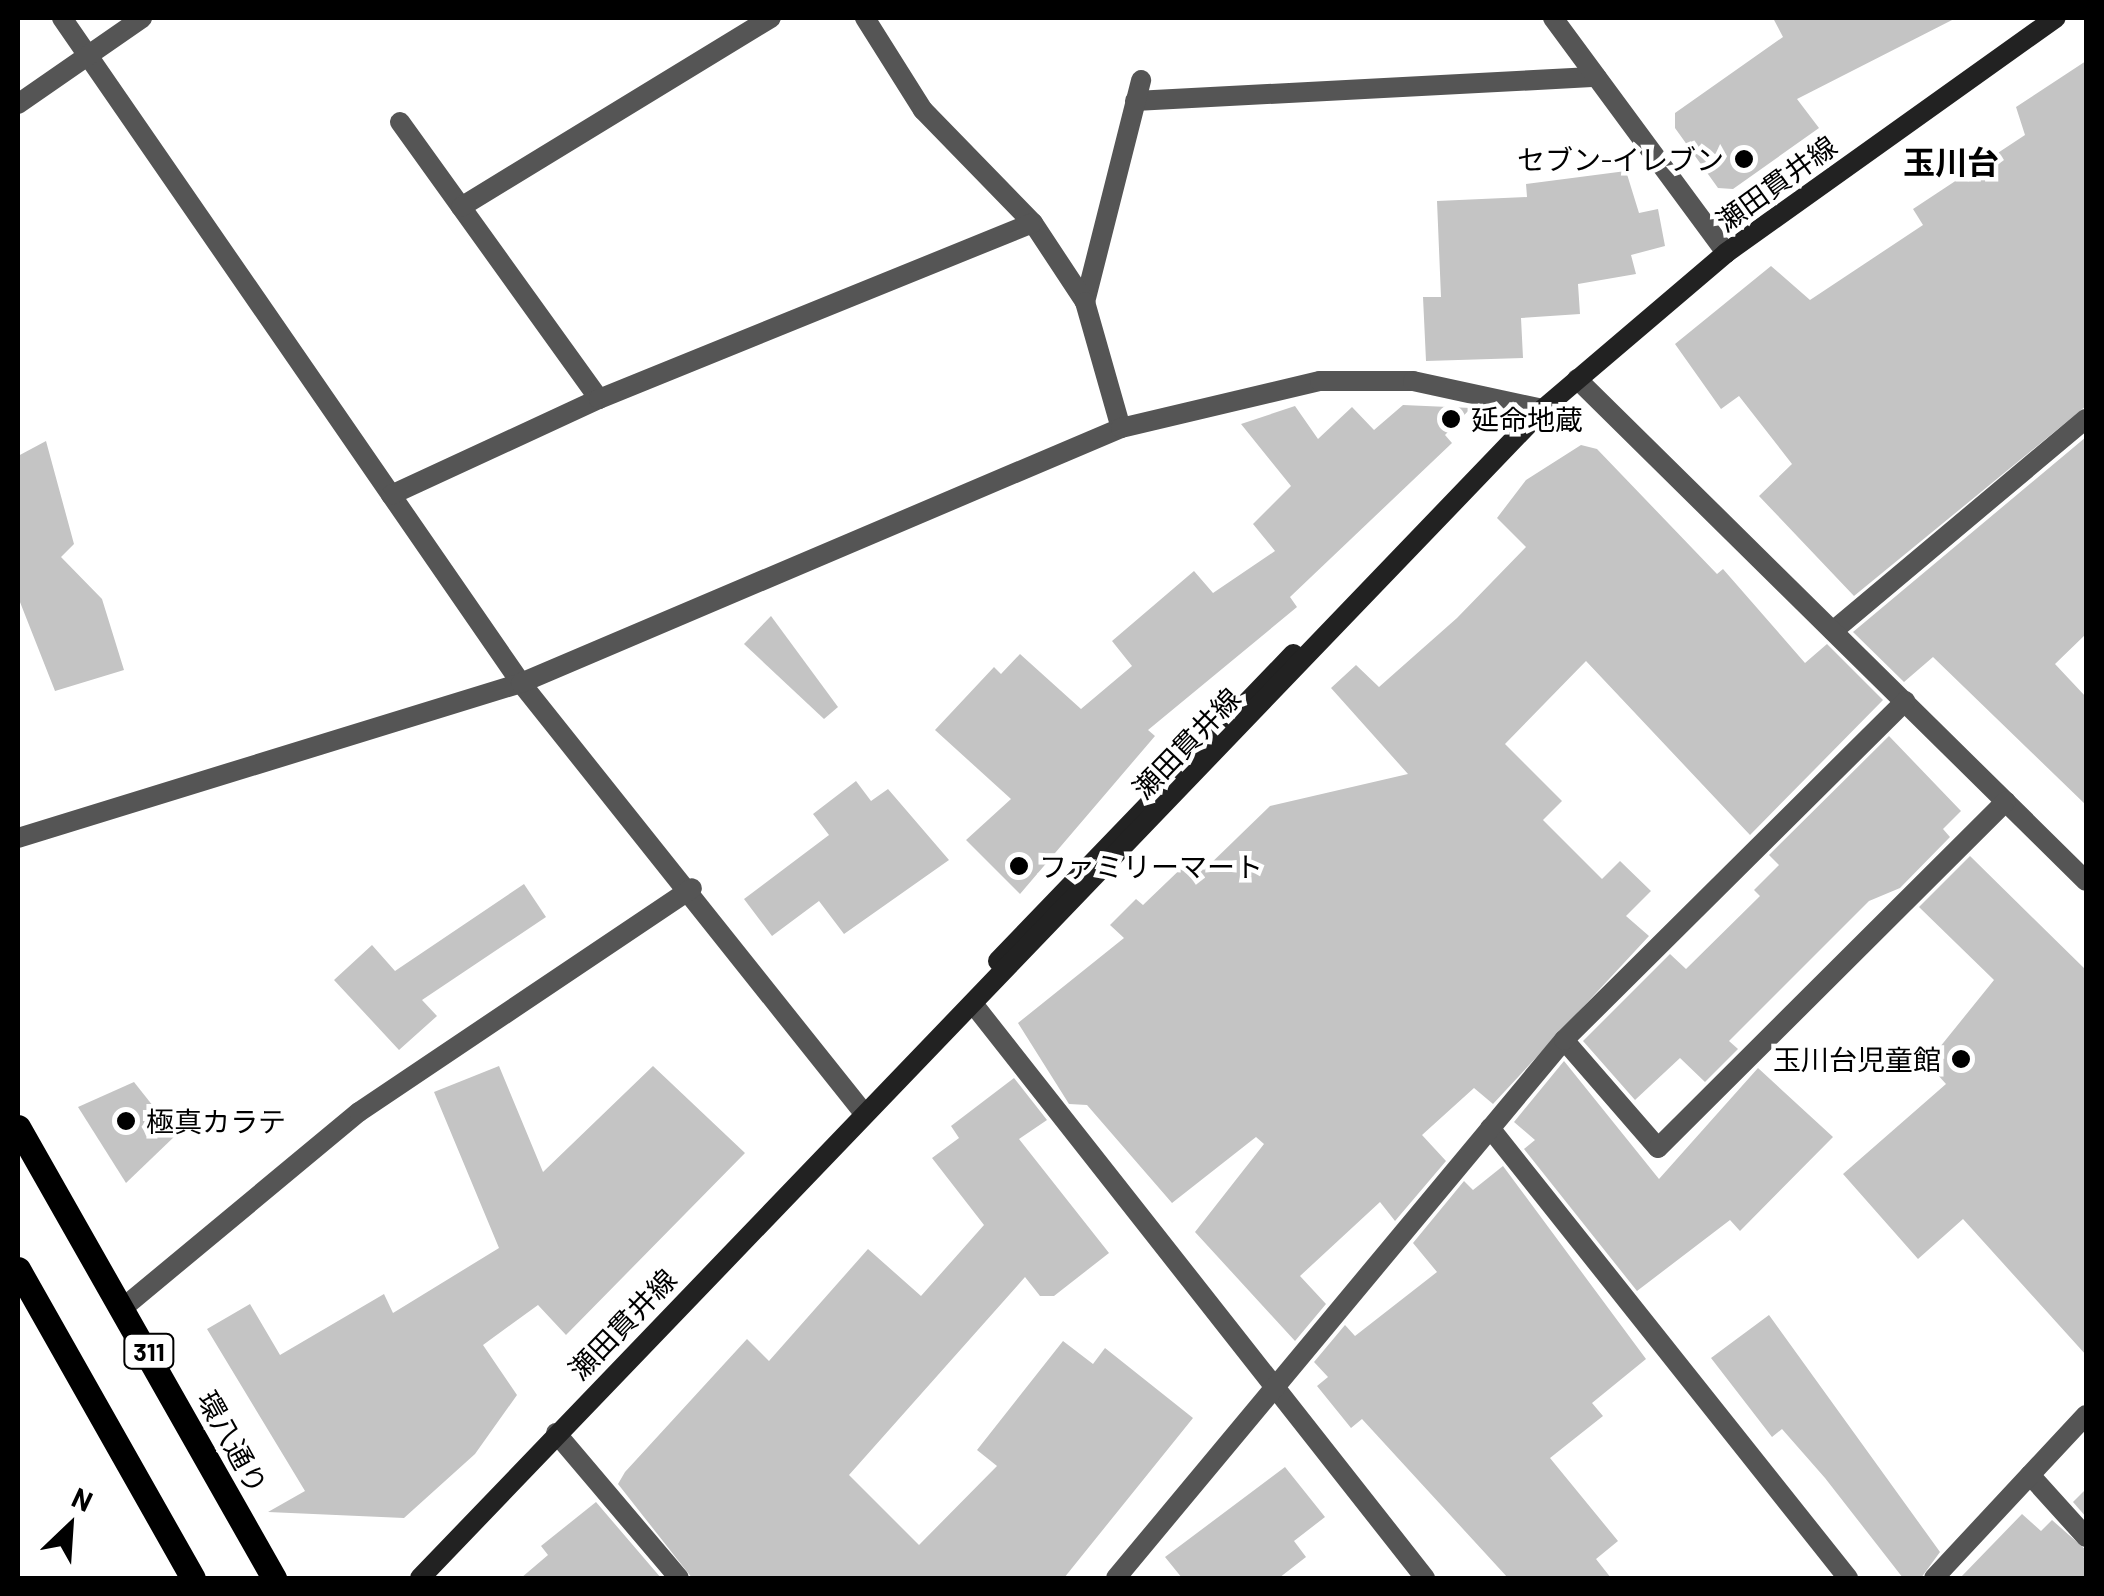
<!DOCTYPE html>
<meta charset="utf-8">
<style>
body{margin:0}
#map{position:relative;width:2104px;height:1596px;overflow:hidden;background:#fff;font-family:Barlow,"Noto Sans JP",sans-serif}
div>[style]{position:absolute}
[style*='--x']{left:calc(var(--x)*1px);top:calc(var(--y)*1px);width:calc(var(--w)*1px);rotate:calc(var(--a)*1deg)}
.building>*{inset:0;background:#c4c4c4}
.lane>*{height:20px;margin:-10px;padding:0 10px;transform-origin:10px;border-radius:10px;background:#555}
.street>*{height:20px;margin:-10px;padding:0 10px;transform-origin:10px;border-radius:10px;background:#555}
.secondary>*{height:20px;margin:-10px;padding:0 10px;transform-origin:10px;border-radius:10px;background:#222}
.primary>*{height:25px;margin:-12.5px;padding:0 12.5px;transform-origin:12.5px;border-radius:12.5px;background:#000}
.dots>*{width:28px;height:28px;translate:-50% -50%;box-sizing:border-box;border:5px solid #fff;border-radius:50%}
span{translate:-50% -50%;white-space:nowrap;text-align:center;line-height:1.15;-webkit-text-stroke:9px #fff;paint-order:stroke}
.shield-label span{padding:2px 8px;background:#fff;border:2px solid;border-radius:8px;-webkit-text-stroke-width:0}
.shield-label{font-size:25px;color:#000;font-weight:700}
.poi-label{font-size:28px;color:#000}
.right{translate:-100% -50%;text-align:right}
.left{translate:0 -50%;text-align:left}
.street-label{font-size:28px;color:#000}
.quarter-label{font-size:32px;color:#000;font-weight:700}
.frame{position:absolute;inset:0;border:20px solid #000;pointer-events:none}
.north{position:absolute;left:20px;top:1476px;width:100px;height:100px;-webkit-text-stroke:8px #fff;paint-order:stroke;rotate:25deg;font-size:28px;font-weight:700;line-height:40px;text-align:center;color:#000}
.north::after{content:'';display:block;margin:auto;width:35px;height:45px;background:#000;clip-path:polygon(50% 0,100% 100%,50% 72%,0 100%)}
</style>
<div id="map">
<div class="building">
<div style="clip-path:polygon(1773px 18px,1956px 18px,1797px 99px,1819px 128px,1733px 189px,1718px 188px,1675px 128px,1675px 113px,1783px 37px)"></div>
<div style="clip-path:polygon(2086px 61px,2086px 406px,1854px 596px,1759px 496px,1792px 464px,1739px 396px,1721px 409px,1675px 344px,1771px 266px,1810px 300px,1923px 225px,1913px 209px,2025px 135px,2016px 107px)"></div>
<div style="clip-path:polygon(1626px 171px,1639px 213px,1658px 209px,1665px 246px,1631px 255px,1636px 274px,1578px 284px,1580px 314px,1521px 318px,1523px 358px,1426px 361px,1423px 297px,1441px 297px,1437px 201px,1527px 197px,1526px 184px)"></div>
<div style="clip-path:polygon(1403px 405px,1471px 408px,1445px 435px,1452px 443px,1290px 597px,1297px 607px,1148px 730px,1155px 736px,1020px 894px,966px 840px,1011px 799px,935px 730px,994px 667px,1001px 674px,1020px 654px,1081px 709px,1132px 666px,1112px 641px,1194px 571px,1213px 593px,1275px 551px,1253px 524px,1291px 486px,1241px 424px,1295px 406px,1318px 439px,1352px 407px,1374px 430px)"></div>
<div style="clip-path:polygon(2086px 437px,2086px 634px,2055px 664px,2086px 697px,2086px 805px,1933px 657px,1904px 682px,1853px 632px)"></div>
<div style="clip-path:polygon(46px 441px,74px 544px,61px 557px,102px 599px,124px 670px,55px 691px,18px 597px,18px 456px)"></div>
<div style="clip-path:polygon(1581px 445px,1597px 449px,1717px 574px,1723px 569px,1805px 663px,1827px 644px,1883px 700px,1750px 835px,1586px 661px,1505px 744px,1562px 801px,1543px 820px,1602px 879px,1620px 861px,1651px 891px,1626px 916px,1649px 936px,1493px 1104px,1474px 1088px,1422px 1135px,1446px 1161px,1395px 1221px,1380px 1202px,1300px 1276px,1326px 1304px,1295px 1341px,1195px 1232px,1264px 1144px,1256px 1137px,1172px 1203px,1087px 1105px,1069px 1104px,1018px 1023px,1124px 938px,1110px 925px,1136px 899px,1143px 905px,1192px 858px,1204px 870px,1270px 806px,1408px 774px,1331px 688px,1356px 665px,1379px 687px,1457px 618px,1526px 547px,1497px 518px,1526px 480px)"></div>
<div style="clip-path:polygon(771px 616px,838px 707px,824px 719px,744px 644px)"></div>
<div style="clip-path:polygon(1889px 736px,1961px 811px,1943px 829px,1950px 837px,1900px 888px,1869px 901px,1729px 1041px,1738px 1049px,1705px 1082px,1680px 1058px,1635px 1100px,1583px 1041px,1670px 954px,1686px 969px,1760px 896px,1754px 890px,1779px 865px,1769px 855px)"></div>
<div style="clip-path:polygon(856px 781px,871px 801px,888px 789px,949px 860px,844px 934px,819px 901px,772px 936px,744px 899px,829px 835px,813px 814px)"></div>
<div style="clip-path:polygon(1970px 856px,2086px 970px,2086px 1355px,1963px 1219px,1918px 1259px,1843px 1174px,1946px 1084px,1927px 1063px,1994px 980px,1919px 907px)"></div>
<div style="clip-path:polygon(524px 884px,546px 917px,422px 1000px,437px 1016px,399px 1050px,334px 980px,372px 945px,395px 971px)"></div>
<div style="clip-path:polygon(1564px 1061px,1659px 1179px,1758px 1068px,1833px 1137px,1740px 1231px,1730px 1220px,1637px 1291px,1524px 1149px,1535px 1140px,1514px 1122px)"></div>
<div style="clip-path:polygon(499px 1066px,543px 1172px,653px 1066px,745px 1153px,566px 1335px,538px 1305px,483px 1345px,517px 1395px,475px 1454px,404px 1518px,268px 1512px,305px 1491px,207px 1329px,250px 1304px,280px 1355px,384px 1294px,393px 1313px,499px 1248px,434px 1092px)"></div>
<div style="clip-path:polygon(1014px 1078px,1047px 1120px,1019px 1139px,1109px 1253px,1054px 1296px,1040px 1296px,1025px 1277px,849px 1475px,919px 1545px,997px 1466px,977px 1450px,1063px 1341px,1093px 1364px,1105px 1348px,1193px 1418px,1064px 1578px,692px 1578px,618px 1484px,625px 1472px,747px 1339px,769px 1361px,868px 1249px,921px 1296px,984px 1225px,932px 1158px,959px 1138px,951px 1126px)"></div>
<div style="clip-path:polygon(134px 1082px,176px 1135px,126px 1183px,78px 1107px)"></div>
<div style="clip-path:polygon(1503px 1166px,1646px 1359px,1592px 1403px,1603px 1416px,1550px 1458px,1618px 1541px,1596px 1559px,1611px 1578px,1508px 1578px,1362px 1419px,1351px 1428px,1317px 1386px,1328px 1377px,1314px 1362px,1345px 1325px,1355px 1336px,1437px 1272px,1413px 1243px,1464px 1181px,1473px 1190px)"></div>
<div style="clip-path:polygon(1769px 1315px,1940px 1552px,1921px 1578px,1903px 1578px,1825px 1478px,1782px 1429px,1772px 1437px,1711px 1358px)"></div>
<div style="clip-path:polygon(1285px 1467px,1325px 1517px,1294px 1541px,1306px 1557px,1279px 1578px,1182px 1578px,1165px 1557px)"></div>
<div style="clip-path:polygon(2086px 1489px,2086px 1517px,2073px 1502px)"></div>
<div style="clip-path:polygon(596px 1502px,661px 1578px,521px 1578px,548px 1555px,541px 1546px)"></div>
<div style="clip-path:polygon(2022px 1514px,2041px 1531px,2052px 1520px,2086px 1550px,2086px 1578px,1960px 1578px)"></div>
</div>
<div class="lane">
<div style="--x:1135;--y:101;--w:462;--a:-3"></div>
<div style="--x:400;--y:122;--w:341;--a:54.3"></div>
<div style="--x:461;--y:207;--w:363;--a:-31.4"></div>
<div style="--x:1085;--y:302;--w:229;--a:-75.8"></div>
<div style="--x:1833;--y:631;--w:330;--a:-40"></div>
</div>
<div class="street">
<div style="--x:62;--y:18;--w:808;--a:55.39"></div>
<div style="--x:521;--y:683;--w:549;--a:51.44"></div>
<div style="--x:865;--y:18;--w:109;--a:57.8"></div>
<div style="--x:923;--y:110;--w:158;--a:45.8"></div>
<div style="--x:1033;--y:223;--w:95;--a:56.6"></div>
<div style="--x:1085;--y:302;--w:131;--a:74.1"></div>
<div style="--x:1553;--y:18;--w:292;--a:53.6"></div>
<div style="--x:18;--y:104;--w:151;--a:-34.7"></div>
<div style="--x:1577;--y:379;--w:715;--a:44.6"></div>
<div style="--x:391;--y:495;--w:229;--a:-24.8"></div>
<div style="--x:599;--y:399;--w:468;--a:-22.1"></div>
<div style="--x:18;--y:838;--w:526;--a:-17.13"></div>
<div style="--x:521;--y:683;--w:652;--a:-23.03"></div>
<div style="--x:1121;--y:428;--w:204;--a:-13.3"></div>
<div style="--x:1320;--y:381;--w:93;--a:0"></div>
<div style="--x:1413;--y:381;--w:133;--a:12.2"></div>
<div style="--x:974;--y:1005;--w:729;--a:51.79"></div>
<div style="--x:1564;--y:1040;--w:143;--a:49"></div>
<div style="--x:1658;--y:1148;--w:491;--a:-44.9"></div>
<div style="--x:1490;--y:1128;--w:575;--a:51.5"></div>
<div style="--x:124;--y:1307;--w:305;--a:-39.7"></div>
<div style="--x:359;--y:1112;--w:401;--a:-33.9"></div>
<div style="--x:556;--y:1433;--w:190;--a:49.7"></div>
<div style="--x:2030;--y:1475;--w:84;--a:47.9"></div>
<div style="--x:1116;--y:1578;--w:700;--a:-50.22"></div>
<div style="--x:1564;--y:1040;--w:481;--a:-44.8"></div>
<div style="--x:1934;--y:1578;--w:223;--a:-47"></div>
</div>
<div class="secondary">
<div style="--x:998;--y:961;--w:426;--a:-46.1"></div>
<div style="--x:420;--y:1578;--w:1621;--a:-46.15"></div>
<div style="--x:1543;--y:409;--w:240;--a:-40.4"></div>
<div style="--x:1726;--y:253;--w:405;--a:-35.5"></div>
</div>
<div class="primary">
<div style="--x:18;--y:1127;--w:519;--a:60.42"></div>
<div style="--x:18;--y:1269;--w:355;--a:60.5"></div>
</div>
<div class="dots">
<div style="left:1744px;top:159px;background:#000"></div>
<div style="left:1451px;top:419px;background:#000"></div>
<div style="left:1019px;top:866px;background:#000"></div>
<div style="left:1961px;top:1059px;background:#000"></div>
<div style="left:126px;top:1121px;background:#000"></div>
</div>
<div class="shield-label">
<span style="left:149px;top:1351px">311</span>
</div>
<div class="poi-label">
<span class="right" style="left:1724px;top:159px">セブン-イレブン</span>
<span class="left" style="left:1471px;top:419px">延命地蔵</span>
<span class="left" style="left:1039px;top:866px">ファミリーマート</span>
<span class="right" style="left:1941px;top:1059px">玉川台児童館</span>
<span class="left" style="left:146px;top:1121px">極真カラテ</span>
</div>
<div class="street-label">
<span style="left:1776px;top:183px;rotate:-36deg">瀬田貫井線</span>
<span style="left:1186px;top:743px;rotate:-46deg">瀬田貫井線</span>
<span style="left:622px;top:1324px;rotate:-46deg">瀬田貫井線</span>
<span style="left:233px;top:1442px;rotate:61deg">環八通り</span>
</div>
<div class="quarter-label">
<span style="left:1951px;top:161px">玉川台</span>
</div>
<div class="frame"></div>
<div class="north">N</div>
</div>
